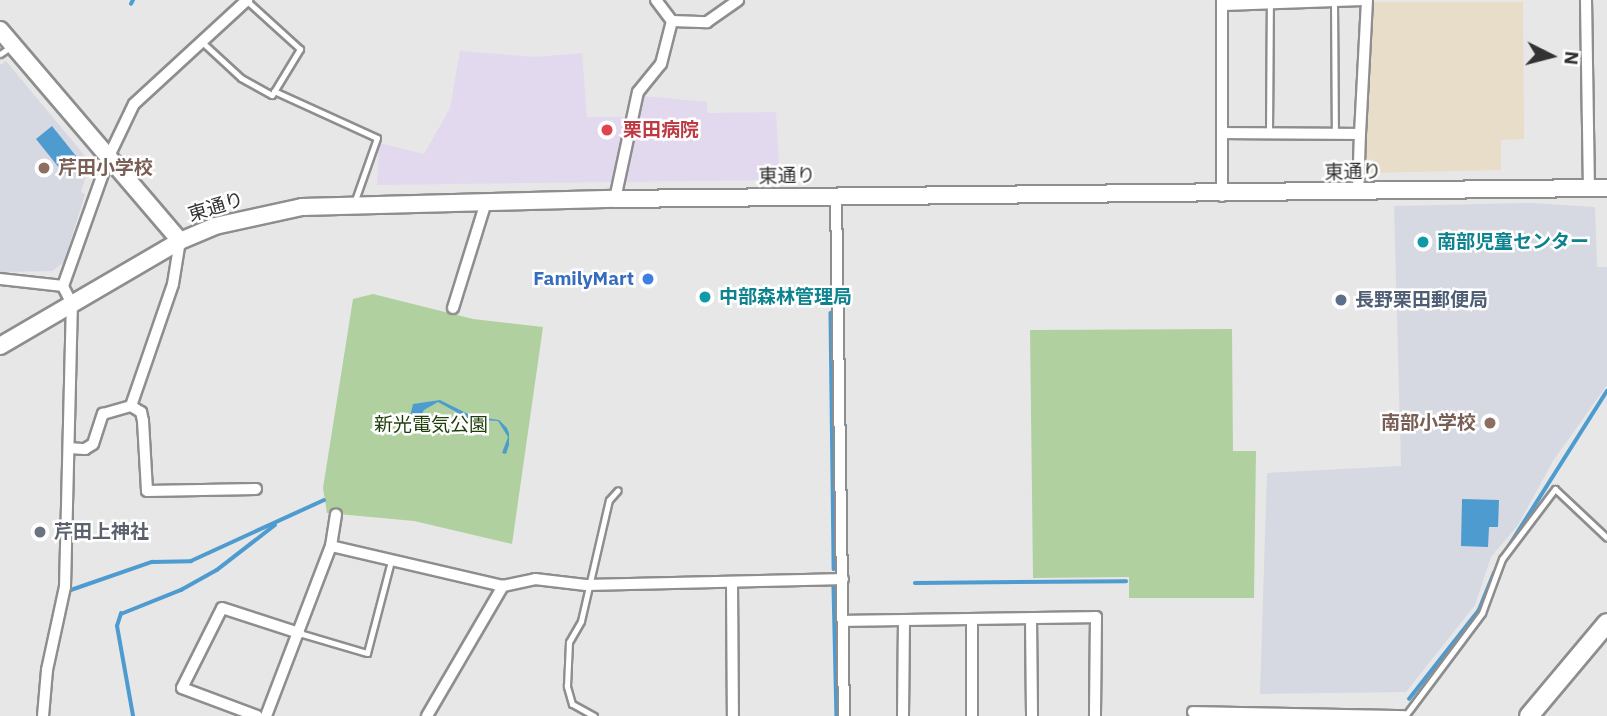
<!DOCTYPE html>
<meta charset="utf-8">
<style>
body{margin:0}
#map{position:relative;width:1607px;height:716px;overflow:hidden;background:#e7e7e8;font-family:"IBM Plex Sans","Noto Sans JP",sans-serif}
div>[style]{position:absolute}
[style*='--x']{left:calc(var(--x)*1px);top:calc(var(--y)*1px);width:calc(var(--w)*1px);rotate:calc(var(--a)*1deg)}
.built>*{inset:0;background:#d6d9e1}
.industrial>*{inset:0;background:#e7ddc8}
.medical>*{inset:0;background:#e2d9ee}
.green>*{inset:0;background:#b0d19f}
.water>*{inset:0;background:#4d9bcf}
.stream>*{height:3.5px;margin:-1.75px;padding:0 1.75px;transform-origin:1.75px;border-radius:1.75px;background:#4d9bcf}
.roads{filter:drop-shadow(2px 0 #8e8e8f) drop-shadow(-2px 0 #8e8e8f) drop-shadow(0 2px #8e8e8f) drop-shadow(0 -2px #8e8e8f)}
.lane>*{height:5px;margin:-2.5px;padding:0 2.5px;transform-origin:2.5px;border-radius:2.5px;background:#fff}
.street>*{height:10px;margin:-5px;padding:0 5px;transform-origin:5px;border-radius:5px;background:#fff}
.secondary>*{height:16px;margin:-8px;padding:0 8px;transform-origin:8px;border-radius:8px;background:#fff}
.primary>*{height:18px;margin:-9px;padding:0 9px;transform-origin:9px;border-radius:9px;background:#fff}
.dots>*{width:19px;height:19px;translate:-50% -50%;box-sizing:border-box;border:4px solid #fff;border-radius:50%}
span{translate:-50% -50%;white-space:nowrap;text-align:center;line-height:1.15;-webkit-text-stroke:5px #fff;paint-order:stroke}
.health-label{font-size:19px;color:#be3a42;font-weight:700}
.left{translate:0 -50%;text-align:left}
.education-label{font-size:19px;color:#785e54;font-weight:700}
.right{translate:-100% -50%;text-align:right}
.street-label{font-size:19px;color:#323233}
.culture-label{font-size:19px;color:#0d838f;font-weight:700}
.shop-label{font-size:19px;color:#366cbe;font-weight:700}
.service-label{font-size:19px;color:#4e5e75;font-weight:700}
.park-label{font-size:19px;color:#1f3c09}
.worship-label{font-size:19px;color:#5b616d;font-weight:700}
.north{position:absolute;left:1516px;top:21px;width:70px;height:70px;-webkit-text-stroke:5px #fff;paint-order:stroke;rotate:96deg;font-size:19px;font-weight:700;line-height:28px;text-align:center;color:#323233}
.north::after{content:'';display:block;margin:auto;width:24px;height:32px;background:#323233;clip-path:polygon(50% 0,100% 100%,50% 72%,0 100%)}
</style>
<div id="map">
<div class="built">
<div style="clip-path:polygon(6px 61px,90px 162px,81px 192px,85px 194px,64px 262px,52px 271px,0 272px,0 65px)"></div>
<div style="clip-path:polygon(1530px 203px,1595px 207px,1597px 267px,1607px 267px,1607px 385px,1553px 461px,1518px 525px,1491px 557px,1475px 605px,1406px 692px,1260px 694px,1267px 473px,1401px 466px,1394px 206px)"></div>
</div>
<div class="industrial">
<div style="clip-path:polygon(1370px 2px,1523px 2px,1524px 139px,1501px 140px,1501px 170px,1364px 173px)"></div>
</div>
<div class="medical">
<div style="clip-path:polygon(460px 51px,535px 57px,582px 53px,587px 117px,637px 117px,643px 96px,707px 102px,707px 113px,776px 112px,780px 180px,377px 185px,379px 143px,424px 154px,450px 108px)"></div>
</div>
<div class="green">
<div style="clip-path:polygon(373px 294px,473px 319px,543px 327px,512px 544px,414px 521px,327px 513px,323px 488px,353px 299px)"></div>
<div style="clip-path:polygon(1232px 329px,1233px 451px,1256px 451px,1254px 598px,1129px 598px,1129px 577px,1033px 578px,1030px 330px)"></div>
</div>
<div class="water">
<div style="clip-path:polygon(52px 126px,80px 161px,64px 174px,36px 139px)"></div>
<div style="clip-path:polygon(440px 400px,472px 416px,499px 420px,507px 428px,509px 433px,509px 445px,506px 454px,502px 453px,508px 437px,498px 421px,469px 419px,438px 402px,424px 410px,417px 423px,409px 421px,413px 404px)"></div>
<div style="clip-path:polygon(1462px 499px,1499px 500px,1498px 527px,1489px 527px,1488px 547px,1461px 546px)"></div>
</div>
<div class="stream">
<div style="--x:131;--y:4;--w:4;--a:-63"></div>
<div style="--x:831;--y:313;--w:256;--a:89.3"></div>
<div style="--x:1502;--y:557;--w:196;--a:-57.7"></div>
<div style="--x:915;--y:583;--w:211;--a:-0.5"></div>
<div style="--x:834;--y:587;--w:129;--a:88.7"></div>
<div style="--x:71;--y:590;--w:86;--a:-19.1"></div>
<div style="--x:152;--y:562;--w:39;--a:-1"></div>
<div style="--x:191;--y:561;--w:146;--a:-24.6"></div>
<div style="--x:1409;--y:699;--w:113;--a:-51.8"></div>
<div style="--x:1479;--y:610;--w:40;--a:-68"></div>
<div style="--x:133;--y:716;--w:91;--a:-100.1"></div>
<div style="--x:117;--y:626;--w:13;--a:-72"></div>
<div style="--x:121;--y:614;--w:65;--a:-21.8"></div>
<div style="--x:181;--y:590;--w:41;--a:-29.1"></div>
<div style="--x:217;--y:570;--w:73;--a:-37.8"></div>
</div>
<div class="roads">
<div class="lane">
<div style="--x:1334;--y:1;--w:133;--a:89.6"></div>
<div style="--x:202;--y:42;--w:53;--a:42.7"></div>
<div style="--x:241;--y:78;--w:35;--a:29"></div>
<div style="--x:272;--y:95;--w:54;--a:-58.7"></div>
<div style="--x:300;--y:49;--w:72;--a:-137.8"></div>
<div style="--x:0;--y:54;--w:14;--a:-34"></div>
<div style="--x:274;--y:91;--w:113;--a:24.5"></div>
<div style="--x:377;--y:138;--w:69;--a:109.5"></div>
<div style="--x:1269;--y:133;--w:130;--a:-89.6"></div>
<div style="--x:299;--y:633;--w:71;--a:16.4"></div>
<div style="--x:367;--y:653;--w:95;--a:-75.4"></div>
<div style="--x:594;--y:716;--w:25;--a:-151"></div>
<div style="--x:572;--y:704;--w:19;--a:-106"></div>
<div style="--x:567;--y:686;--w:44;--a:-87.4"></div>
<div style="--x:569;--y:642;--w:24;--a:-60"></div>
<div style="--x:581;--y:621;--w:124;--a:-77"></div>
<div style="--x:609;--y:500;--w:13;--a:-48"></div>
<div style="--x:1405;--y:716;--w:129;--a:-53.2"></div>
<div style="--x:1482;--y:613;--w:58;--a:-69.7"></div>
<div style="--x:1502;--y:559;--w:88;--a:-52.9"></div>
<div style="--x:1555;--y:489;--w:71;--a:43.3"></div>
</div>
<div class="street">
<div style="--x:656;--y:0;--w:26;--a:53"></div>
<div style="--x:1222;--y:0;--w:196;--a:90"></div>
<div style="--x:1586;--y:0;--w:189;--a:89.1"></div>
<div style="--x:1222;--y:5;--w:143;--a:-2"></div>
<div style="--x:1223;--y:133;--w:137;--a:0.4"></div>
<div style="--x:1360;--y:134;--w:134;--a:-87"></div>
<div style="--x:1358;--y:193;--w:59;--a:-88.1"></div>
<div style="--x:836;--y:197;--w:519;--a:89.12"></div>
<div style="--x:615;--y:199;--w:109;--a:-77.9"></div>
<div style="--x:638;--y:92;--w:36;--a:-51"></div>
<div style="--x:661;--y:64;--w:44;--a:-75.7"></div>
<div style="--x:672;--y:21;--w:35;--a:2"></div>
<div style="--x:707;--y:22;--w:38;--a:-35"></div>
<div style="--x:0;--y:279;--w:63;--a:6.3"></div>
<div style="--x:453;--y:308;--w:111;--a:-72.7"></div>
<div style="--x:131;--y:406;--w:12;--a:31"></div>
<div style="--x:141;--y:412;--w:9;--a:77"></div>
<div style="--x:143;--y:421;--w:70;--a:86.7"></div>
<div style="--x:147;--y:491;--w:109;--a:-1.1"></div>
<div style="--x:69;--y:448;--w:16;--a:4"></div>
<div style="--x:85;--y:449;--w:9;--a:-32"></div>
<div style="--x:93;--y:444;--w:32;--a:-72"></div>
<div style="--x:103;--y:414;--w:29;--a:-16"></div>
<div style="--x:131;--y:406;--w:129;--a:-71"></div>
<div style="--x:173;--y:284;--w:44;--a:-80.8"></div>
<div style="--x:331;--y:546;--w:32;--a:-81"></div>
<div style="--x:732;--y:584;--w:132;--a:89.6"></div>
<div style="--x:1031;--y:618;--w:98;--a:89.4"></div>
<div style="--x:843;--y:621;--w:253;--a:-0.9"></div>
<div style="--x:1096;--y:617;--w:99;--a:90.6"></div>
<div style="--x:1193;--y:712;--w:211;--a:1.1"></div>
<div style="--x:43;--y:716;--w:46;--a:-85"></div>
<div style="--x:47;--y:670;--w:85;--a:-77.8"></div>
<div style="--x:65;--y:587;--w:283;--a:-88.6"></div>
<div style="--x:72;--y:304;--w:20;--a:-117"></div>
<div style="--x:63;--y:286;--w:140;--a:-70.4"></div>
<div style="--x:110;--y:154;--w:55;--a:-64.4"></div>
<div style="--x:134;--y:104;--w:154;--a:-42.6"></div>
<div style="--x:257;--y:716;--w:80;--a:-159.5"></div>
<div style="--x:182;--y:688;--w:89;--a:-63.4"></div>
<div style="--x:222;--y:608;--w:81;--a:18"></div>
<div style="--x:266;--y:716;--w:182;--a:-69.1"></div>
<div style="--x:331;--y:546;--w:177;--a:13.1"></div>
<div style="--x:503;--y:586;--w:33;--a:-12"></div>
<div style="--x:535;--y:579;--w:51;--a:6.7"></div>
<div style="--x:586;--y:585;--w:257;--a:-1.3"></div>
<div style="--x:427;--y:716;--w:151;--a:-59.7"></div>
<div style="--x:903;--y:716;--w:96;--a:-89.4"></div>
<div style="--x:972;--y:716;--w:97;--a:-90"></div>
</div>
<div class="secondary">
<div style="--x:0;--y:30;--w:277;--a:49.5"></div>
<div style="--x:0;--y:346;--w:208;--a:-30.3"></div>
<div style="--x:180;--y:241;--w:38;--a:-23"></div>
<div style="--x:215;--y:226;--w:89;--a:-12.3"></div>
<div style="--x:302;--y:207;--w:313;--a:-1.5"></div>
<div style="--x:615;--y:199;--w:992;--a:-0.64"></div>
</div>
<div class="primary">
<div style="--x:1529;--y:716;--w:121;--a:-50"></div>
</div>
</div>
<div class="dots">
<div style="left:607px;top:130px;background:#e0444e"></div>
<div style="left:44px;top:168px;background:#8d6e63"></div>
<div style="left:1423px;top:242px;background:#0f9aa8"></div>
<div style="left:648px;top:279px;background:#3f7fe0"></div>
<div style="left:705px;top:297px;background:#0f9aa8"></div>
<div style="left:1341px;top:300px;background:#5c6f8a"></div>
<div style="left:1490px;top:423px;background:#8d6e63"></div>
<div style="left:40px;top:532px;background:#6b7280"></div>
</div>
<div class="health-label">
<span class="left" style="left:623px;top:130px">栗田病院</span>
</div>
<div class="education-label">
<span class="left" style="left:58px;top:168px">芹田小学校</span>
<span class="right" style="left:1476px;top:423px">南部小学校</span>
</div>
<div class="street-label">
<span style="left:1353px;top:172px;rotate:-1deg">東通り</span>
<span style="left:787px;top:176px;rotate:-1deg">東通り</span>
<span style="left:216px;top:207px;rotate:-17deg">東通り</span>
</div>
<div class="culture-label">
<span class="left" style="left:1437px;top:242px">南部児童センター</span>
<span class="left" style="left:719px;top:297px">中部森林管理局</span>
</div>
<div class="shop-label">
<span class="right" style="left:634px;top:279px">FamilyMart</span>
</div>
<div class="service-label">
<span class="left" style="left:1355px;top:300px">長野栗田郵便局</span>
</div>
<div class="park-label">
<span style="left:431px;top:425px">新光電気公園</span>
</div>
<div class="worship-label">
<span class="left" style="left:54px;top:532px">芹田上神社</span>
</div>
<div class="north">N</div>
</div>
